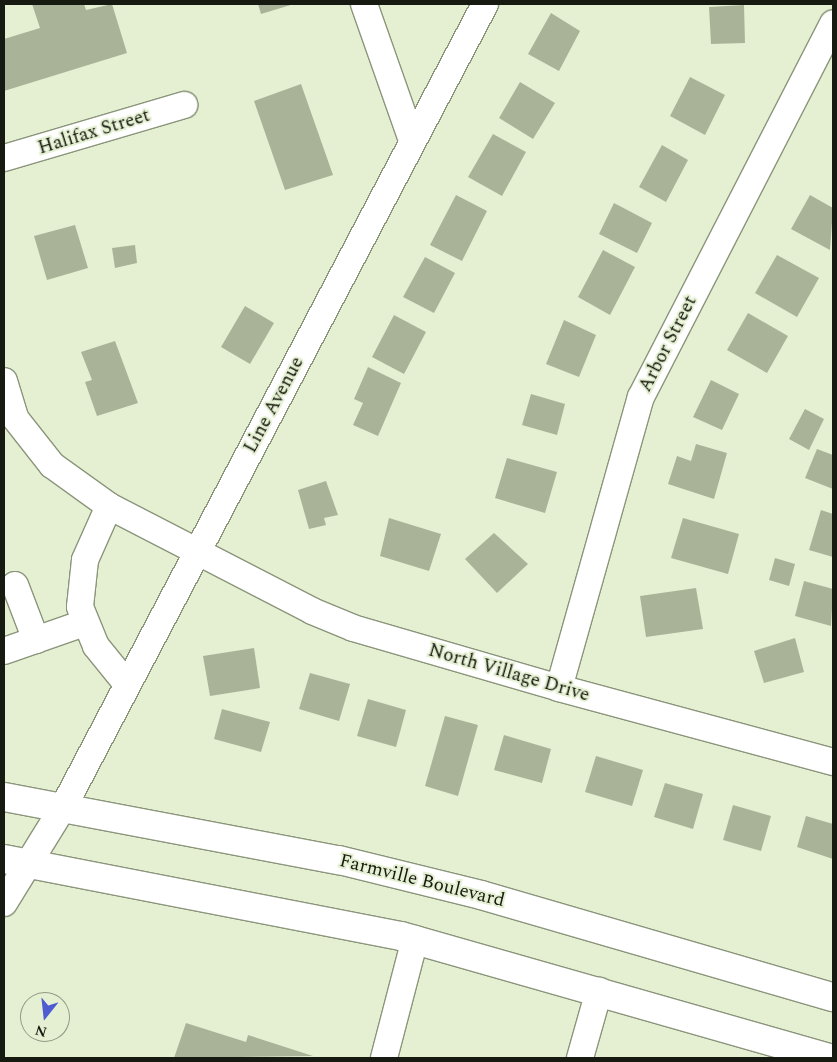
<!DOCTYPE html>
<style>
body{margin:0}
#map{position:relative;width:837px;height:1062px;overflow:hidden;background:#e5f0d3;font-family:Spectral,serif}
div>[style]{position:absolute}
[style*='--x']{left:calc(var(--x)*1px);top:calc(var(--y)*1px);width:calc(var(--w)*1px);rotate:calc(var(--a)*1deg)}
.building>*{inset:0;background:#a9b398}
.roads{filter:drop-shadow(1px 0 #8b957b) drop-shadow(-1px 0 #8b957b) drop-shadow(0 1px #8b957b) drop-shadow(0 -1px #8b957b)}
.minor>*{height:26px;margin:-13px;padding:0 13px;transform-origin:13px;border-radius:13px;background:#fff}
.major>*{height:28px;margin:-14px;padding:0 14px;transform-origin:14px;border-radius:14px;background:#fff}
span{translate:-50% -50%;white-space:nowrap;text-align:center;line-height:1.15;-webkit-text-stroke:4px #e5f0d3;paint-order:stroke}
.street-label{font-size:19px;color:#171a10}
.frame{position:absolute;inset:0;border:5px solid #171a10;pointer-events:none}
.north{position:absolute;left:20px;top:992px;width:50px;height:50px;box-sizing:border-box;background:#e5f0d3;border:1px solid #939a85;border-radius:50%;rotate:196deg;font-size:14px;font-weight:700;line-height:20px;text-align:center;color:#171a10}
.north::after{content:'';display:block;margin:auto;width:18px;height:22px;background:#4f5bd0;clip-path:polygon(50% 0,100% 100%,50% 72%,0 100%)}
</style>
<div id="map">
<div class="building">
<div style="clip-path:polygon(32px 4px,84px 4px,86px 10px,112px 4px,127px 53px,4px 91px,4px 39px,40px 28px)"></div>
<div style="clip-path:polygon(258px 4px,294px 4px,261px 14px)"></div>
<div style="clip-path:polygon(744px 5px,745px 43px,711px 44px,709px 7px)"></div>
<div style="clip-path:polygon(551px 13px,580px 31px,559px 71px,528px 54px)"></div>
<div style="clip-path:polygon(690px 77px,725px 95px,705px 135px,670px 116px)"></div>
<div style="clip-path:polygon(520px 82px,555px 103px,533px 139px,499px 118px)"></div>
<div style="clip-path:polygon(301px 84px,333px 175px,285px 190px,254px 101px)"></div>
<div style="clip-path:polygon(493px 134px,526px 152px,502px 196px,468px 177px)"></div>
<div style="clip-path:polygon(662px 145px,688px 160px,666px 202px,639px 187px)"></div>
<div style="clip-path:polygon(456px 195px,487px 211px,462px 261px,430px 245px)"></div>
<div style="clip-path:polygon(810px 195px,833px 208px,830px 250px,791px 229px)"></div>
<div style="clip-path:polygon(614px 203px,652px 223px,637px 253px,599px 234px)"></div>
<div style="clip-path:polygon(75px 225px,88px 268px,47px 280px,34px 236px)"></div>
<div style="clip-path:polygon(135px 245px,137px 263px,115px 268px,112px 248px)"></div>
<div style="clip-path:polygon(603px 250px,635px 267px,610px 315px,578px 297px)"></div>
<div style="clip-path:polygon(777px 255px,819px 278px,797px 317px,755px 293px)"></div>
<div style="clip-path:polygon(425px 257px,455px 273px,434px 313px,403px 297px)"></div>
<div style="clip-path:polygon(245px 306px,274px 323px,250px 364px,221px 347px)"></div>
<div style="clip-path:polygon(748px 313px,788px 336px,767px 373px,727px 350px)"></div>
<div style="clip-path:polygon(394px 315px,426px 332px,404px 374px,372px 357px)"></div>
<div style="clip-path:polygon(564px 320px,596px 335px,579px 377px,546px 364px)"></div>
<div style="clip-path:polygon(115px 341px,138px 403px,97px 416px,85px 382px,92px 380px,81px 352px)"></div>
<div style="clip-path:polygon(368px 367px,401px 383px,378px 436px,353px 425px,363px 403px,354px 399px)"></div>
<div style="clip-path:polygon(711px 380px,739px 394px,722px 430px,693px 417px)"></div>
<div style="clip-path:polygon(531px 394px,565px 404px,557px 435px,522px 425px)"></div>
<div style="clip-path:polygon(805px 409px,824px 419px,809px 450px,789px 439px)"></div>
<div style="clip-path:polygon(696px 444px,727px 453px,714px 499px,668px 484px,677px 456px,691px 461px)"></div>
<div style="clip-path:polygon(817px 449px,833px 455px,833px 489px,805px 478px)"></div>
<div style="clip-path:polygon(507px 458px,557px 472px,545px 513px,495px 498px)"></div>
<div style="clip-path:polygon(326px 481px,338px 515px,324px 518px,326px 525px,309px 529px,298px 490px)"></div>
<div style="clip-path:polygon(821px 510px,833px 514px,833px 557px,809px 550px)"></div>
<div style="clip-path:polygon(389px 518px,441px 534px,429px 571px,380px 556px)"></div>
<div style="clip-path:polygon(683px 518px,739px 534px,728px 574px,671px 558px)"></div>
<div style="clip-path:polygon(494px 533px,528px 564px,497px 593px,465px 559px)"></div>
<div style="clip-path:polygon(775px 558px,795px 564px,789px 586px,769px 580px)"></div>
<div style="clip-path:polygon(804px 581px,833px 589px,831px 626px,795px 616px)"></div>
<div style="clip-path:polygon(696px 588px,703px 629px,646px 637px,640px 596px)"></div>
<div style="clip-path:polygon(795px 638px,804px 672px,764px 683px,754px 651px)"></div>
<div style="clip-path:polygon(254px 648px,260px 688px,210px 696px,203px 656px)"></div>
<div style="clip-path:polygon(310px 673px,350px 684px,339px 721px,299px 709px)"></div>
<div style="clip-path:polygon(368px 699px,406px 710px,396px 747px,357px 736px)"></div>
<div style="clip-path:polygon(222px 709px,270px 722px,261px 752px,214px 739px)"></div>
<div style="clip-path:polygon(445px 716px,478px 725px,458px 796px,425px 786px)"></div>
<div style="clip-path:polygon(504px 735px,551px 749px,542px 783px,494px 770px)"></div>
<div style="clip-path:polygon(596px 756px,643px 770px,632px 806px,585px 792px)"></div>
<div style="clip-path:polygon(665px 783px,703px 794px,693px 829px,654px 817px)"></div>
<div style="clip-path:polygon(733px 805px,771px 816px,761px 851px,723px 840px)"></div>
<div style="clip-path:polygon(806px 816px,833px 824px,833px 859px,797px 847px)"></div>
<div style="clip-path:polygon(186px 1023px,246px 1042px,248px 1035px,313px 1056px,174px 1058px)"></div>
</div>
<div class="roads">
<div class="minor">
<div style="--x:364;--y:4;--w:144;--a:70.6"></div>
<div style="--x:4;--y:158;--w:188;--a:-16.4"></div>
<div style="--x:4;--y:381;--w:39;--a:73"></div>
<div style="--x:15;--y:418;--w:60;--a:51.8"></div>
<div style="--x:52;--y:465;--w:70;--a:35.7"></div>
<div style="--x:109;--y:506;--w:229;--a:27.3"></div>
<div style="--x:312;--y:611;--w:44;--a:22.5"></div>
<div style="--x:353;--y:628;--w:215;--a:16.2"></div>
<div style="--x:559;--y:688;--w:284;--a:15.1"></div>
<div style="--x:109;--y:506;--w:59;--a:114"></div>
<div style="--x:85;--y:560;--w:47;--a:96.1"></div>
<div style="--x:80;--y:607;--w:42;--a:67.7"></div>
<div style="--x:96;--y:646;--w:48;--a:51"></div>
<div style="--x:15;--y:585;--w:59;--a:69.1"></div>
<div style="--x:4;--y:651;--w:85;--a:-19.3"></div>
<div style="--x:559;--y:688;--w:302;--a:-74.3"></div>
<div style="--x:641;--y:397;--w:420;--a:-62.8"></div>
<div style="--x:4;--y:903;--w:114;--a:-58.3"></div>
<div style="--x:64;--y:806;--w:906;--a:-62.3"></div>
<div style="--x:384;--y:1058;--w:123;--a:-75.4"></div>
<div style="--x:580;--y:1058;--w:70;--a:-74.2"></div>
</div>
<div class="major">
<div style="--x:4;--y:797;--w:341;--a:10.7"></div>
<div style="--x:339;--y:860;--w:146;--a:13.8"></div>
<div style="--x:481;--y:895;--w:366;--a:16.2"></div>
<div style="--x:4;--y:859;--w:404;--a:11"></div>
<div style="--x:401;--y:936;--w:446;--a:15.9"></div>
</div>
</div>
<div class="street-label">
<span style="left:94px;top:132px;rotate:-17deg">Halifax Street</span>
<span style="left:668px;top:344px;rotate:-63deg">Arbor Street</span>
<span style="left:274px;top:405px;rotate:-62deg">Line Avenue</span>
<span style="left:509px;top:673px;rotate:16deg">North Village Drive</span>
<span style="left:422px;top:881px;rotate:14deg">Farmville Boulevard</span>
</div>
<div class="frame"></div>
<div class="north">N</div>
</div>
